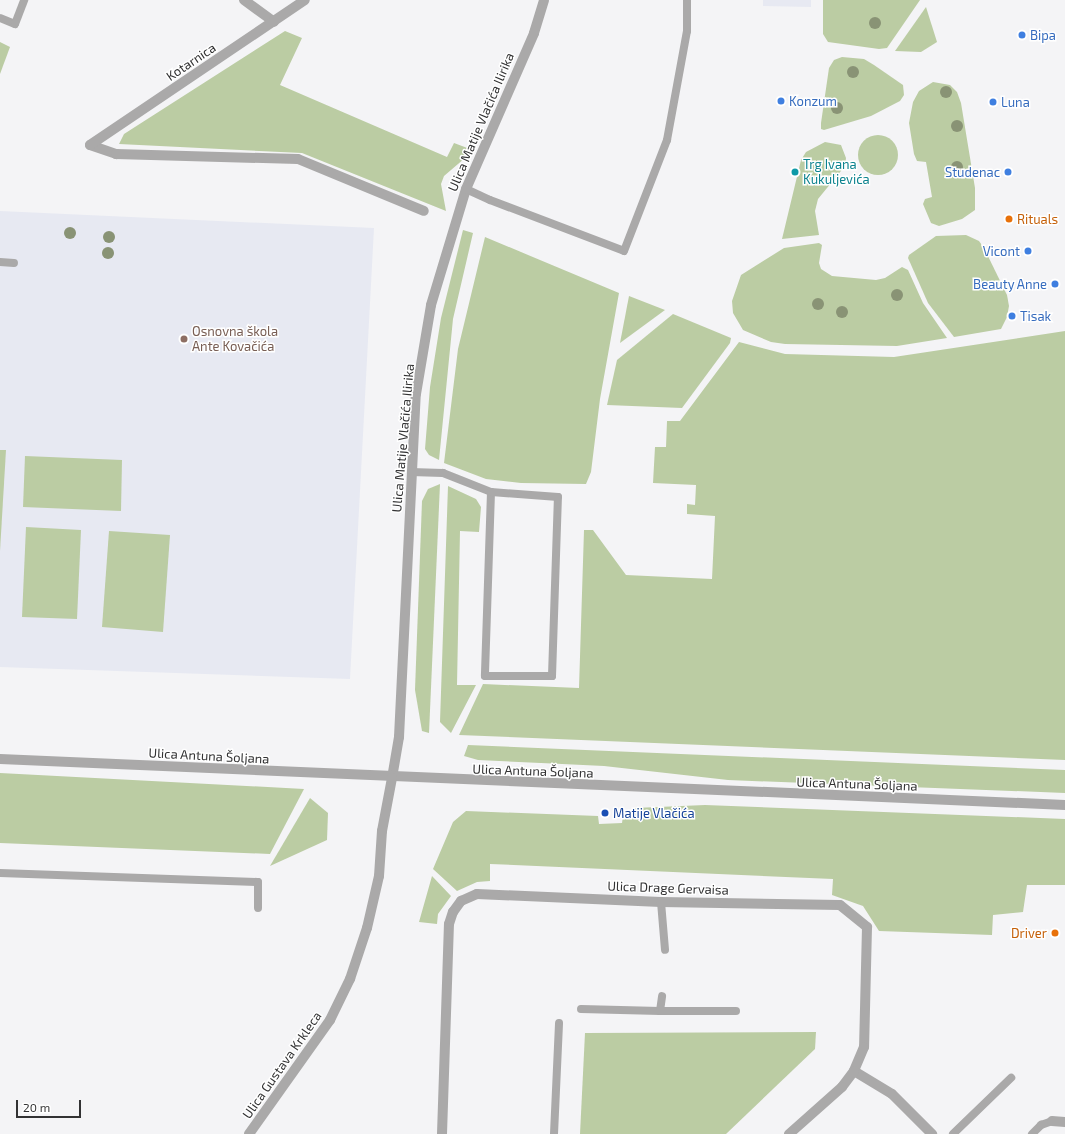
<!DOCTYPE html>
<meta charset="utf-8">
<style>
body{margin:0}
#map{position:relative;width:1065px;height:1134px;overflow:hidden;background:#f4f4f6;font-family:"Exo 2",sans-serif}
div>[style]{position:absolute}
[style*='--x']{left:calc(var(--x)*1px);top:calc(var(--y)*1px);width:calc(var(--w)*1px);rotate:calc(var(--a)*1deg)}
.built>*{inset:0;background:#e7e9f2}
.green>*{inset:0;background:#bbcca3}
.round{border-radius:50%}
.service>*{height:8px;margin:-4px;padding:0 4px;transform-origin:4px;border-radius:4px;background:#aaa9a9}
.pedestrian>*{height:10px;margin:-5px;padding:0 5px;transform-origin:5px;border-radius:5px;background:#aaa9a9}
.minor>*{height:10px;margin:-5px;padding:0 5px;transform-origin:5px;border-radius:5px;background:#aaa9a9}
.tertiary>*{height:10px;margin:-5px;padding:0 5px;transform-origin:5px;border-radius:5px;background:#aaa9a9}
.trees>*{width:12px;height:12px;margin:-6px;border-radius:50%;background:#899375}
.dots>*{width:11px;height:11px;translate:-50% -50%;box-sizing:border-box;border:2px solid #fff;border-radius:50%}
span{translate:-50% -50%;white-space:nowrap;text-align:center;line-height:1.15;-webkit-text-stroke:3px #fff;paint-order:stroke}
.shop-label{font-size:13px;color:#366cbe}
.left{translate:0 -50%;text-align:left}
.right{translate:-100% -50%;text-align:right}
.street-label{font-size:13px;color:#323233}
.culture-label{font-size:13px;color:#0d838f}
.food-label{font-size:13px;color:#c56008}
.education-label{font-size:13px;color:#785e54}
.transit-label{font-size:13px;color:#164399}
.scale{position:absolute;left:16px;top:1100px;width:65px;height:18px;box-sizing:border-box;border:2px solid #323233;border-top:0;padding-left:5px;font-size:12px;line-height:14px;white-space:nowrap;color:#323233;-webkit-text-stroke:3px #fff;paint-order:stroke}
</style>
<div id="map">
<div class="built">
<div style="clip-path:polygon(763px 0,811px 0,811px 7px,763px 6px)"></div>
<div style="clip-path:polygon(0 211px,374px 228px,350px 679px,0 667px)"></div>
</div>
<div class="green">
<div style="clip-path:polygon(823px 0,920px 0,887px 48px,879px 49px,828px 42px,823px 34px)"></div>
<div style="clip-path:polygon(926px 7px,937px 42px,921px 52px,895px 51px)"></div>
<div style="clip-path:polygon(285px 31px,302px 38px,280px 85px,447px 157px,454px 143px,470px 149px,465px 158px,444px 176px,441px 184px,446px 211px,302px 153px,119px 144px,124px 134px)"></div>
<div style="clip-path:polygon(0 42px,10px 47px,0 74px)"></div>
<div style="clip-path:polygon(842px 57px,864px 59px,874px 65px,903px 85px,904px 95px,900px 101px,871px 116px,824px 130px,821px 129px,821px 123px,829px 68px,834px 60px)"></div>
<div style="clip-path:polygon(933px 82px,950px 85px,957px 92px,961px 103px,975px 188px,975px 210px,962px 219px,939px 226px,931px 223px,923px 204px,925px 199px,932px 197px,926px 162px,917px 161px,914px 154px,909px 123px,913px 102px,919px 91px)"></div>
<div class="round" style="left:858px;top:135px;width:40px;height:40px"></div>
<div style="clip-path:polygon(825px 142px,841px 145px,846px 158px,845px 166px,818px 199px,815px 211px,819px 235px,782px 239px,801px 160px,806px 152px)"></div>
<div style="clip-path:polygon(463px 230px,473px 233px,453px 319px,439px 460px,429px 455px,425px 449px,430px 387px,441px 318px)"></div>
<div style="clip-path:polygon(966px 235px,979px 241px,984px 248px,1007px 295px,1009px 306px,1007px 317px,1001px 329px,954px 337px,928px 303px,908px 258px,909px 255px,936px 236px)"></div>
<div style="clip-path:polygon(485px 237px,619px 293px,600px 399px,591px 472px,586px 484px,521px 483px,486px 479px,444px 463px,458px 349px)"></div>
<div style="clip-path:polygon(819px 243px,822px 245px,819px 263px,821px 269px,832px 276px,876px 280px,885px 278px,902px 267px,908px 270px,923px 303px,947px 338px,897px 346px,785px 344px,771px 342px,743px 330px,733px 313px,732px 301px,741px 275px,784px 248px)"></div>
<div style="clip-path:polygon(629px 296px,665px 310px,620px 343px)"></div>
<div style="clip-path:polygon(673px 314px,731px 338px,730px 343px,682px 408px,607px 405px,617px 360px)"></div>
<div style="clip-path:polygon(1065px 331px,1065px 760px,459px 735px,483px 684px,579px 688px,584px 530px,593px 530px,626px 575px,712px 579px,715px 516px,687px 514px,687px 504px,695px 505px,696px 485px,653px 483px,655px 447px,666px 447px,667px 421px,680px 421px,739px 342px,785px 354px,894px 357px)"></div>
<div style="clip-path:polygon(0 450px,6px 450px,0 551px)"></div>
<div style="clip-path:polygon(25px 456px,122px 460px,121px 511px,23px 507px)"></div>
<div style="clip-path:polygon(440px 484px,429px 733px,422px 731px,415px 690px,422px 501px,428px 489px)"></div>
<div style="clip-path:polygon(448px 486px,476px 499px,481px 507px,479px 532px,460px 531px,457px 685px,476px 685px,451px 733px,440px 722px)"></div>
<div style="clip-path:polygon(26px 527px,81px 530px,77px 619px,22px 617px)"></div>
<div style="clip-path:polygon(109px 531px,170px 535px,163px 632px,102px 627px)"></div>
<div style="clip-path:polygon(468px 745px,1065px 770px,1065px 793px,728px 780px,604px 766px,478px 760px,464px 756px)"></div>
<div style="clip-path:polygon(0 773px,304px 789px,270px 854px,0 843px)"></div>
<div style="clip-path:polygon(310px 798px,328px 813px,327px 840px,270px 866px)"></div>
<div style="clip-path:polygon(705px 805px,1065px 819px,1065px 885px,1027px 885px,1023px 912px,993px 915px,992px 935px,879px 931px,863px 906px,832px 895px,833px 879px,490px 864px,490px 881px,477px 882px,457px 891px,433px 869px,453px 822px,466px 811px,598px 816px,599px 824px,622px 823px,623px 816px,635px 815px,635px 808px)"></div>
<div style="clip-path:polygon(432px 876px,451px 896px,438px 914px,437px 924px,419px 922px)"></div>
<div style="clip-path:polygon(816px 1032px,815px 1049px,726px 1134px,580px 1134px,585px 1033px)"></div>
</div>
<div class="service">
<div style="--x:0;--y:18;--w:16;--a:22"></div>
<div style="--x:15;--y:24;--w:26;--a:-69"></div>
<div style="--x:466;--y:189;--w:26;--a:25"></div>
<div style="--x:490;--y:200;--w:143;--a:20.8"></div>
<div style="--x:624;--y:251;--w:119;--a:-68.8"></div>
<div style="--x:667;--y:140;--w:111;--a:-79.6"></div>
<div style="--x:687;--y:31;--w:31;--a:-90"></div>
<div style="--x:0;--y:262;--w:14;--a:4"></div>
<div style="--x:411;--y:472;--w:32;--a:2"></div>
<div style="--x:443;--y:473;--w:52;--a:21.6"></div>
<div style="--x:491;--y:492;--w:184;--a:91.9"></div>
<div style="--x:485;--y:676;--w:67;--a:0"></div>
<div style="--x:552;--y:676;--w:179;--a:-88.1"></div>
<div style="--x:558;--y:497;--w:67;--a:-175.7"></div>
<div style="--x:0;--y:873;--w:258;--a:2"></div>
<div style="--x:258;--y:882;--w:26;--a:90"></div>
<div style="--x:661;--y:902;--w:48;--a:85.2"></div>
<div style="--x:581;--y:1009;--w:79;--a:1.5"></div>
<div style="--x:660;--y:1011;--w:15;--a:-82"></div>
<div style="--x:660;--y:1011;--w:76;--a:0"></div>
<div style="--x:554;--y:1134;--w:111;--a:-87.4"></div>
<div style="--x:953;--y:1134;--w:81;--a:-44"></div>
<div style="--x:1032;--y:1134;--w:13;--a:-45"></div>
<div style="--x:1041;--y:1125;--w:12;--a:-20"></div>
</div>
<div class="pedestrian">
<div style="--x:90;--y:145;--w:28;--a:19"></div>
<div style="--x:116;--y:154;--w:182;--a:1.6"></div>
<div style="--x:298;--y:159;--w:136;--a:22.4"></div>
</div>
<div class="minor">
<div style="--x:244;--y:0;--w:37;--a:36"></div>
<div style="--x:90;--y:145;--w:259;--a:-34"></div>
<div style="--x:392;--y:778;--w:42;--a:-80.3"></div>
<div style="--x:399;--y:737;--w:343;--a:-87.2"></div>
<div style="--x:416;--y:394;--w:90;--a:-80.4"></div>
<div style="--x:431;--y:305;--w:121;--a:-73.2"></div>
<div style="--x:466;--y:189;--w:170;--a:-66.4"></div>
<div style="--x:534;--y:33;--w:34;--a:-73"></div>
<div style="--x:854;--y:1071;--w:44;--a:31.2"></div>
<div style="--x:892;--y:1094;--w:57;--a:45"></div>
<div style="--x:1052;--y:1121;--w:13;--a:4"></div>
<div style="--x:442;--y:1134;--w:210;--a:-88.1"></div>
<div style="--x:449;--y:924;--w:13;--a:-72"></div>
<div style="--x:453;--y:912;--w:14;--a:-54"></div>
<div style="--x:461;--y:901;--w:17;--a:-24"></div>
<div style="--x:477;--y:894;--w:184;--a:2.5"></div>
<div style="--x:661;--y:902;--w:179;--a:1"></div>
<div style="--x:840;--y:905;--w:35;--a:39"></div>
<div style="--x:867;--y:927;--w:120;--a:91.4"></div>
<div style="--x:864;--y:1047;--w:26;--a:113"></div>
<div style="--x:854;--y:1071;--w:20;--a:127"></div>
<div style="--x:842;--y:1087;--w:71;--a:138.4"></div>
</div>
<div class="tertiary">
<div style="--x:0;--y:759;--w:1066;--a:2.47"></div>
<div style="--x:249;--y:1134;--w:140;--a:-54.6"></div>
<div style="--x:330;--y:1020;--w:46;--a:-64"></div>
<div style="--x:350;--y:979;--w:54;--a:-71.6"></div>
<div style="--x:367;--y:928;--w:53;--a:-77"></div>
<div style="--x:379;--y:876;--w:45;--a:-86.2"></div>
<div style="--x:382;--y:831;--w:54;--a:-79.3"></div>
</div>
<div class="trees">
<div style="left:875px;top:23px"></div>
<div style="left:853px;top:72px"></div>
<div style="left:946px;top:92px"></div>
<div style="left:837px;top:108px"></div>
<div style="left:957px;top:126px"></div>
<div style="left:957px;top:167px"></div>
<div style="left:70px;top:233px"></div>
<div style="left:109px;top:237px"></div>
<div style="left:108px;top:253px"></div>
<div style="left:897px;top:295px"></div>
<div style="left:818px;top:304px"></div>
<div style="left:842px;top:312px"></div>
</div>
<div class="dots">
<div style="left:1022px;top:35px;background:#3f7fe0"></div>
<div style="left:781px;top:101px;background:#3f7fe0"></div>
<div style="left:993px;top:102px;background:#3f7fe0"></div>
<div style="left:795px;top:172px;background:#0f9aa8"></div>
<div style="left:1008px;top:172px;background:#3f7fe0"></div>
<div style="left:1009px;top:219px;background:#e8710a"></div>
<div style="left:1028px;top:251px;background:#3f7fe0"></div>
<div style="left:1055px;top:284px;background:#3f7fe0"></div>
<div style="left:1012px;top:316px;background:#3f7fe0"></div>
<div style="left:184px;top:339px;background:#8d6e63"></div>
<div style="left:605px;top:813px;background:#1a4fb4"></div>
<div style="left:1055px;top:933px;background:#e8710a"></div>
</div>
<div class="shop-label">
<span class="left" style="left:1030px;top:35px">Bipa</span>
<span class="left" style="left:789px;top:101px">Konzum</span>
<span class="left" style="left:1001px;top:102px">Luna</span>
<span class="right" style="left:1000px;top:172px">Studenac</span>
<span class="right" style="left:1020px;top:251px">Vicont</span>
<span class="right" style="left:1047px;top:284px">Beauty Anne</span>
<span class="left" style="left:1020px;top:316px">Tisak</span>
</div>
<div class="street-label">
<span style="left:191px;top:62px;rotate:-34deg">Kotarnica</span>
<span style="left:481px;top:122px;rotate:-67deg">Ulica Matije Vlačića Ilirika</span>
<span style="left:403px;top:438px;rotate:-85deg">Ulica Matije Vlačića Ilirika</span>
<span style="left:209px;top:756px;rotate:3deg">Ulica Antuna Šoljana</span>
<span style="left:533px;top:771px;rotate:2deg">Ulica Antuna Šoljana</span>
<span style="left:857px;top:784px;rotate:2deg">Ulica Antuna Šoljana</span>
<span style="left:668px;top:888px;rotate:2deg">Ulica Drage Gervaisa</span>
<span style="left:282px;top:1065px;rotate:-55deg">Ulica Gustava Krkleca</span>
</div>
<div class="culture-label">
<span class="left" style="left:803px;top:172px">Trg Ivana<br>Kukuljevića</span>
</div>
<div class="food-label">
<span class="left" style="left:1017px;top:219px">Rituals</span>
<span class="right" style="left:1047px;top:933px">Driver</span>
</div>
<div class="education-label">
<span class="left" style="left:192px;top:339px">Osnovna škola<br>Ante Kovačića</span>
</div>
<div class="transit-label">
<span class="left" style="left:613px;top:813px">Matije Vlačića</span>
</div>
<div class="scale">20 m</div>
</div>
